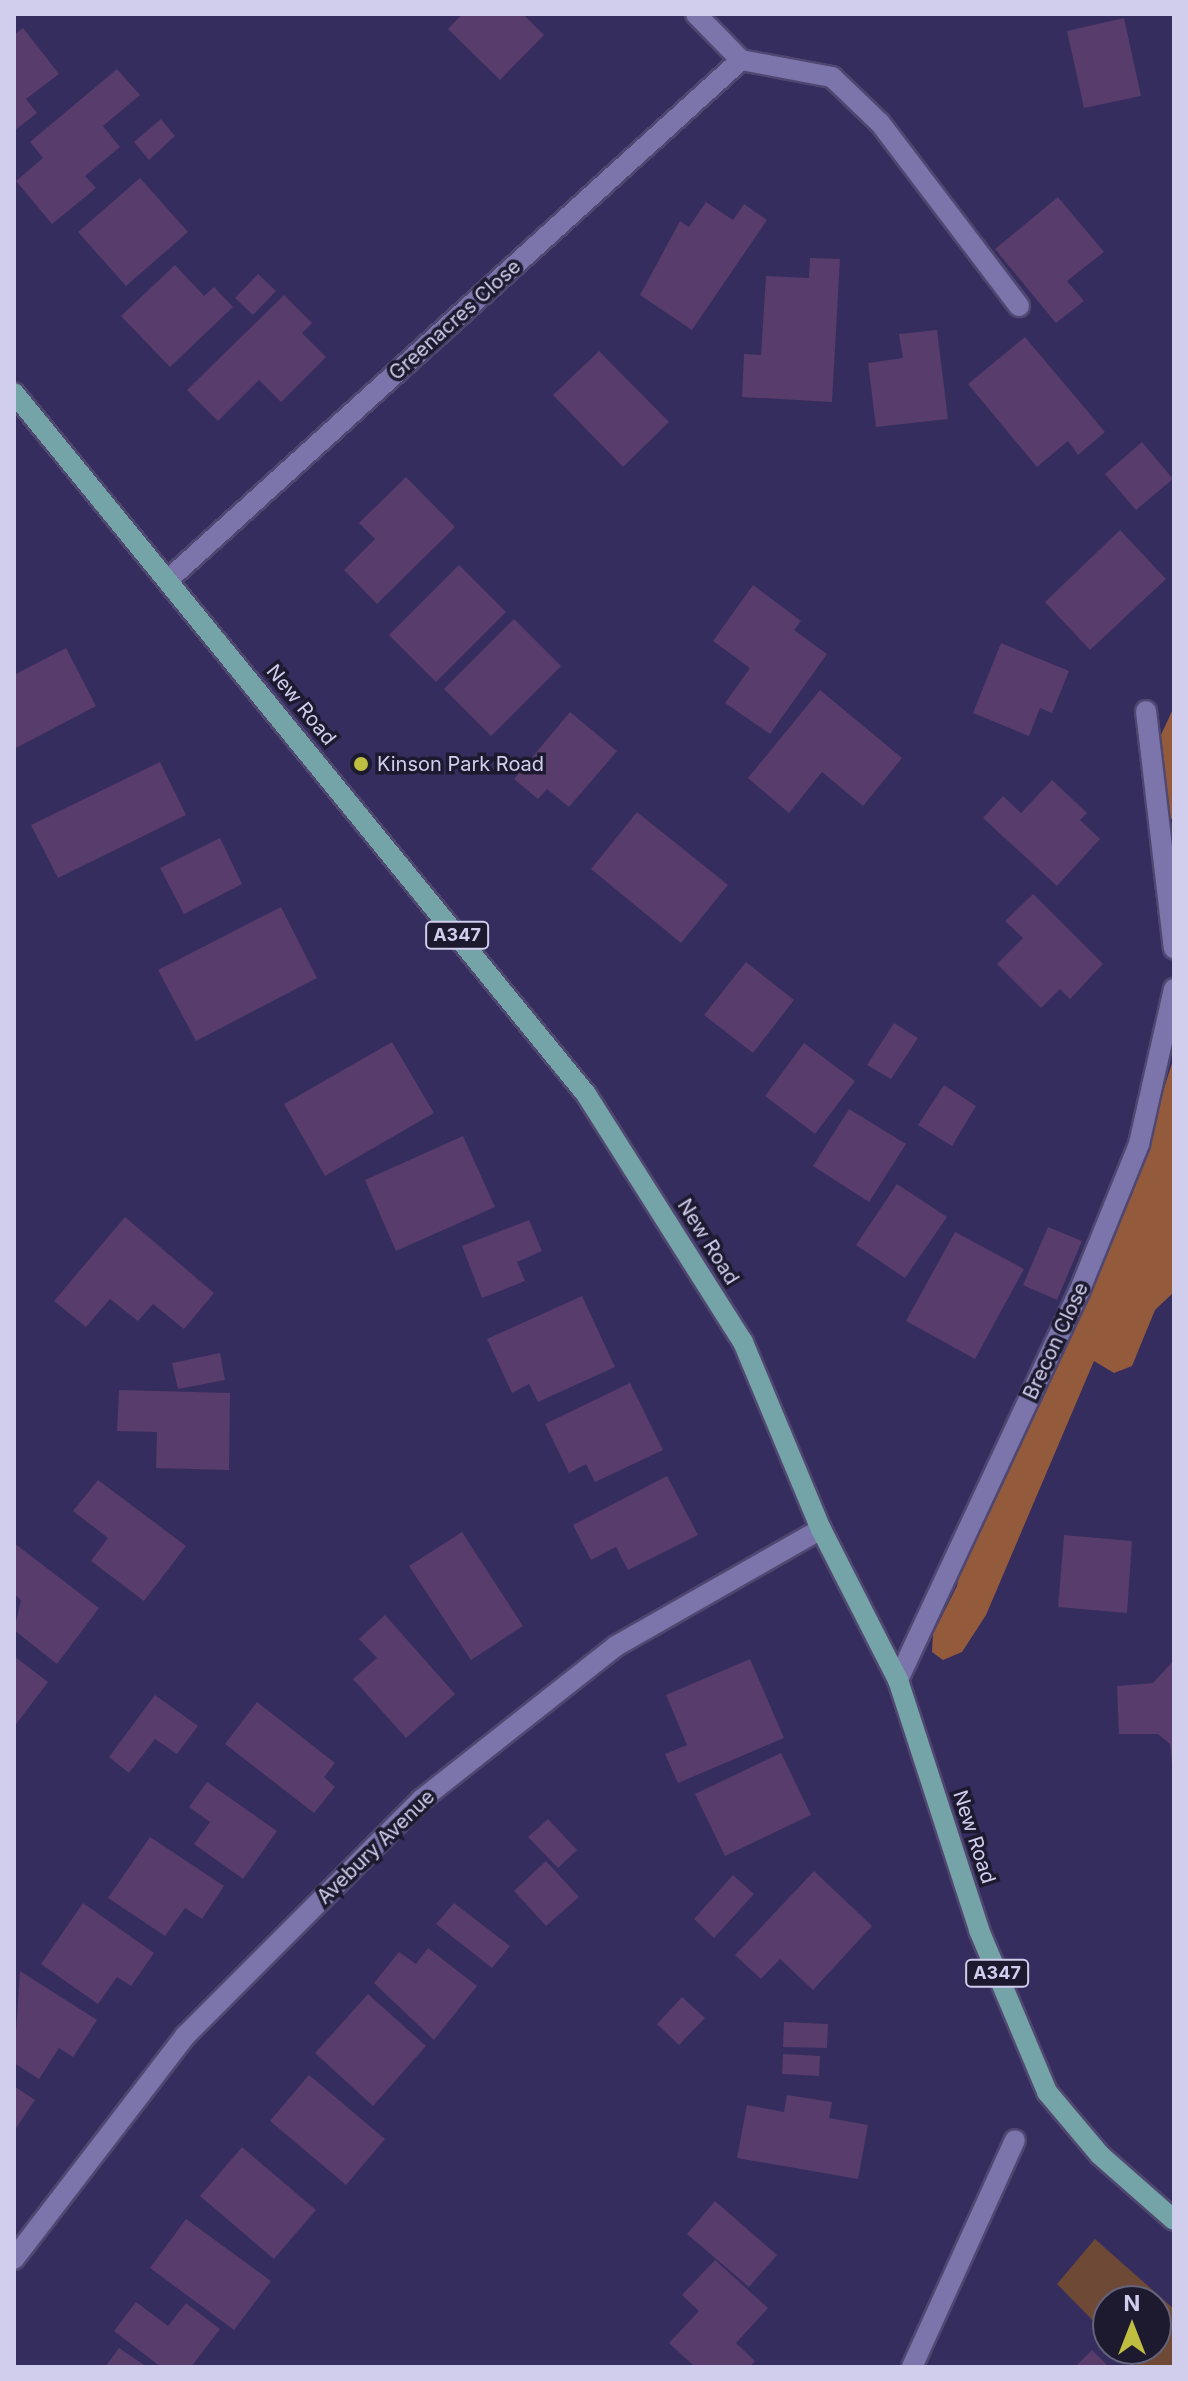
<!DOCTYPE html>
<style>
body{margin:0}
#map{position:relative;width:1188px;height:2381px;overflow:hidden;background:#352d5e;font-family:Inter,sans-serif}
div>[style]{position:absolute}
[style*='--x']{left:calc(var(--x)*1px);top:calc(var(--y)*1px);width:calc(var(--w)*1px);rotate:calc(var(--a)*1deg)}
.green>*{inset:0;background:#6d4936}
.forest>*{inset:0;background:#935b3c}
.building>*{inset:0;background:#573c6c}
.roads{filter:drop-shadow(2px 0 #504771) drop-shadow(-2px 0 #504771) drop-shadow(0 2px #504771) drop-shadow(0 -2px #504771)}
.minor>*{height:20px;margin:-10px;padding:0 10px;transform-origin:10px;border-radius:10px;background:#7b75ac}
.major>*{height:20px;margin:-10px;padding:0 10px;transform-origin:10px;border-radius:10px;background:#75a4a8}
.dots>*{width:22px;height:22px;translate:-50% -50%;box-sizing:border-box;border:4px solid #1d1a30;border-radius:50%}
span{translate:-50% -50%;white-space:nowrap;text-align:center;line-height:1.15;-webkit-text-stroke:7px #1d1a30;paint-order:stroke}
.shield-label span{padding:2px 6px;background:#1d1a30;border:2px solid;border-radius:6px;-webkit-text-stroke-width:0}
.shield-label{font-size:18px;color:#d0ceec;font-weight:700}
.street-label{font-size:20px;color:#d0ceec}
.poi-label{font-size:20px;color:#d0ceec}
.left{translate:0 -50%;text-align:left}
.frame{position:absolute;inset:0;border:16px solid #d0ceec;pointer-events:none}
.north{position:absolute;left:1092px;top:2285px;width:80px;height:80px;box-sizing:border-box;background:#1d1a30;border:2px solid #65627b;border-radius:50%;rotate:0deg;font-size:22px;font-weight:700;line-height:32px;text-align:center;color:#d0ceec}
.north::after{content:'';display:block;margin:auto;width:28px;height:36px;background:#bfbe41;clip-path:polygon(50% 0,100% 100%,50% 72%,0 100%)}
</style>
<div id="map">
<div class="green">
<div style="clip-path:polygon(1095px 2239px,1174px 2309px,1174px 2367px,1139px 2367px,1121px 2349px,1156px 2349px,1156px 2301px,1108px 2301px,1108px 2336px,1057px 2284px)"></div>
</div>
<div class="forest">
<div style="clip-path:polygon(1174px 707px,1174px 821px,1165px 813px,1159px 739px)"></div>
<div style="clip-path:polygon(1174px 1057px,1174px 1292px,1155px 1310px,1132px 1366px,1114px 1373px,1094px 1361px,986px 1615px,962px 1652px,943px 1660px,932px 1652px,933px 1634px,957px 1586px,963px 1554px,1037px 1410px,1134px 1183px)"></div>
</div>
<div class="building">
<div style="clip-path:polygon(462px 14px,523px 14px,544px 35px,500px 80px,448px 29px)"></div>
<div style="clip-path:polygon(1124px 18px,1141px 96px,1084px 108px,1067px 31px)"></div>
<div style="clip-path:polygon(23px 28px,59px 74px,26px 99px,37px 113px,14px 131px,14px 35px)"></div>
<div style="clip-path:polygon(117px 69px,140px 95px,103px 126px,120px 147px,85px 176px,96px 188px,52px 224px,16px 181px,43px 158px,30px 142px)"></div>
<div style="clip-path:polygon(161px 119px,175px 136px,149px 160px,134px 142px)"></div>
<div style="clip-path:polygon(140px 178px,188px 232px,126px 286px,78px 232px)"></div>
<div style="clip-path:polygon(1058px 197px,1104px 252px,1067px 281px,1084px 301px,1056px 323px,995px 249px)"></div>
<div style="clip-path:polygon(706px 202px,733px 220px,744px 204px,767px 220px,692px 330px,640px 295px,680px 221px,689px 227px)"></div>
<div style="clip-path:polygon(810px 258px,840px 259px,832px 402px,742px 397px,744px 354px,761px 355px,766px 276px,809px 278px)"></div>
<div style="clip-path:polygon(175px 265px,204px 296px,214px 287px,233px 307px,170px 367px,121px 316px)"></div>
<div style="clip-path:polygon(258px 274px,276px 291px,253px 315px,235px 298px)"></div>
<div style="clip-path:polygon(284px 295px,312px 323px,302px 333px,326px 357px,281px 402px,259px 380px,218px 421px,187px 390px)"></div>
<div style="clip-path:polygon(937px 330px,948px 419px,876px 427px,868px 363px,903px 358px,899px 334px)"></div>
<div style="clip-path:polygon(1025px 337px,1105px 432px,1078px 455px,1068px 441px,1037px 467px,968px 384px)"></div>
<div style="clip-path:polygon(599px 351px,669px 422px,623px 467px,553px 395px)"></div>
<div style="clip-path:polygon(1142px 442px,1173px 479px,1136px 510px,1105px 474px)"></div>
<div style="clip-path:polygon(406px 477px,455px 527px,377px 604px,344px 570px,375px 539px,359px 523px)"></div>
<div style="clip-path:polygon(1120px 530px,1166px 579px,1090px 650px,1045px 602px)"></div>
<div style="clip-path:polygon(459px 565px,506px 612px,436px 682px,389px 635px)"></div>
<div style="clip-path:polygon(753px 585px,801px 621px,794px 630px,827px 654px,770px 734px,725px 703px,750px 668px,713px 641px)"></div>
<div style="clip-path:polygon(514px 619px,561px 666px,491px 736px,444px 689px)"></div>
<div style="clip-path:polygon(1001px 643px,1069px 671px,1052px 713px,1040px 708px,1029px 736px,973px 713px)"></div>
<div style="clip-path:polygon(66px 648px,96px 706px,14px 749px,14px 675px)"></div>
<div style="clip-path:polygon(820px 690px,902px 758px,863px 806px,822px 772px,789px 813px,748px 778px)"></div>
<div style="clip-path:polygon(570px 712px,617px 751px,569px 807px,547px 789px,538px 799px,514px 779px)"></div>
<div style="clip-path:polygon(160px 762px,186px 815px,58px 878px,31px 825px)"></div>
<div style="clip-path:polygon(1052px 780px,1087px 813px,1080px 820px,1100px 839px,1057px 886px,983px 818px,1003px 796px,1021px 813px)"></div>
<div style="clip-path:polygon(637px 812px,728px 885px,681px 943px,591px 869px)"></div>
<div style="clip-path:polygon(220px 838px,242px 884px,184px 914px,160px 868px)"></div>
<div style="clip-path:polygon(1033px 894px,1103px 964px,1070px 999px,1060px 989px,1041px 1008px,997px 964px,1023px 938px,1005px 921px)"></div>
<div style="clip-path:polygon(281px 907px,317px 978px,196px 1041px,158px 970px)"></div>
<div style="clip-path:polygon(746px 962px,794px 1000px,753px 1053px,704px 1015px)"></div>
<div style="clip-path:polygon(894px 1023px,918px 1038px,891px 1079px,867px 1065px)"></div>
<div style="clip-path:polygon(392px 1042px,434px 1113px,325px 1176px,284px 1104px)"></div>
<div style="clip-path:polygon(804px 1043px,855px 1081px,815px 1134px,765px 1096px)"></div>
<div style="clip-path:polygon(944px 1085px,976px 1106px,952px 1146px,918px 1125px)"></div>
<div style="clip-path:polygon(849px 1109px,906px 1144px,869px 1202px,813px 1166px)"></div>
<div style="clip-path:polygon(463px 1136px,495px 1207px,396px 1251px,365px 1180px)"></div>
<div style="clip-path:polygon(897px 1184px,947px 1217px,905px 1278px,856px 1245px)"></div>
<div style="clip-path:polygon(125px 1217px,214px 1293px,184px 1329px,153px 1304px,138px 1321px,110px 1299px,86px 1327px,54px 1301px)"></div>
<div style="clip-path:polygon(529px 1220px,542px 1251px,517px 1262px,525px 1281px,482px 1298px,462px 1246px)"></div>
<div style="clip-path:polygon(1048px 1227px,1082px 1241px,1057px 1300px,1023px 1285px)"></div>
<div style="clip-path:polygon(955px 1232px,1024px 1269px,975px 1359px,906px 1321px)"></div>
<div style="clip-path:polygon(582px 1296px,615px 1367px,538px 1402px,529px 1384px,512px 1393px,487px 1339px)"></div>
<div style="clip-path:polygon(220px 1353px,225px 1380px,178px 1389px,172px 1363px)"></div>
<div style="clip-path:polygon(630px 1383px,663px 1450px,595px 1482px,586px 1464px,569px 1473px,545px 1424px)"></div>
<div style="clip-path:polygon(119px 1390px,230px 1393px,229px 1470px,156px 1468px,157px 1432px,117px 1431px)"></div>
<div style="clip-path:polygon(667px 1476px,698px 1535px,628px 1570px,616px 1547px,591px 1560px,573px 1525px)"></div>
<div style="clip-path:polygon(98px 1480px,186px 1546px,144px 1601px,91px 1561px,108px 1538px,73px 1511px)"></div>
<div style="clip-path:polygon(462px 1532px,523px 1626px,471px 1660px,409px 1566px)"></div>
<div style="clip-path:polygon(1064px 1535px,1132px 1541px,1127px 1613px,1058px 1607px)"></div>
<div style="clip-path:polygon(14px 1543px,99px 1608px,57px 1664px,14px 1630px,21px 1600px,14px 1594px)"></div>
<div style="clip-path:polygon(385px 1615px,455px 1694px,406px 1738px,353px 1679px,377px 1658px,359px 1639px)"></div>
<div style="clip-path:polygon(14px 1656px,48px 1682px,14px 1727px)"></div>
<div style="clip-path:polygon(750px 1659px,784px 1738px,678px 1783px,665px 1754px,687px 1745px,666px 1695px)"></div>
<div style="clip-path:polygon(1174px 1660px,1174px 1765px,1172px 1765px,1170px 1744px,1158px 1734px,1119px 1734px,1117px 1686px,1153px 1683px)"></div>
<div style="clip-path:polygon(155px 1695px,198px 1726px,177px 1754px,155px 1739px,129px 1773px,109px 1757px)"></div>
<div style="clip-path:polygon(257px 1702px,335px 1763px,324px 1777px,335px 1787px,314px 1813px,225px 1744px)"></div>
<div style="clip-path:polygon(781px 1753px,811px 1815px,725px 1856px,695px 1794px)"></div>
<div style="clip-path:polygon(207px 1782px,277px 1831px,243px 1879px,194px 1844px,210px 1822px,189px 1807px)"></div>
<div style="clip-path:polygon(548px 1819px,577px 1850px,558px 1868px,528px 1837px)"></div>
<div style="clip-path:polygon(150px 1837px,224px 1886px,202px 1919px,185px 1908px,165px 1936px,108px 1898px)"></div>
<div style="clip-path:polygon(546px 1861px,579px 1897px,546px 1926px,514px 1891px)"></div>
<div style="clip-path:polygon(814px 1871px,872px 1926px,813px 1990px,780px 1959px,761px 1979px,735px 1955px)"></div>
<div style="clip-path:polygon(733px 1875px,754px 1894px,714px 1938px,694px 1919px)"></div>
<div style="clip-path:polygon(83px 1903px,154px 1953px,131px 1986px,117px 1977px,98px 2004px,41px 1964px)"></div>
<div style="clip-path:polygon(454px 1903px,510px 1946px,492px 1968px,436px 1924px)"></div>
<div style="clip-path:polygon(428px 1948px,477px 1986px,434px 2040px,374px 1983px,399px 1952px,416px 1964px)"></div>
<div style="clip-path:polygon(20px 1971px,97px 2020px,73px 2057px,59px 2048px,39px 2079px,14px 2063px)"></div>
<div style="clip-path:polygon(368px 1994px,426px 2046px,373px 2106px,315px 2053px)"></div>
<div style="clip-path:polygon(682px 1997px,705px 2018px,679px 2045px,657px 2024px)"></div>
<div style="clip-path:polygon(784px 2022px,828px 2024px,827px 2048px,783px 2047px)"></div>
<div style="clip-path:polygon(783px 2054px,820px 2056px,819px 2076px,782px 2074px)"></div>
<div style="clip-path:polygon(309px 2075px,385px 2139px,346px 2185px,270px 2121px)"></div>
<div style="clip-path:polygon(14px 2086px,35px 2100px,14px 2131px)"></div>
<div style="clip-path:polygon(787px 2095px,832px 2102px,829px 2118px,868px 2125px,858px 2179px,737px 2158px,747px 2105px,784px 2112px)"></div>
<div style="clip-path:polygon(242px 2147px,316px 2210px,274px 2259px,200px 2196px)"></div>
<div style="clip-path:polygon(715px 2201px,777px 2255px,749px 2287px,687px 2234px)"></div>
<div style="clip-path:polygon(186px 2219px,271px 2281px,234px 2330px,150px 2268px)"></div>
<div style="clip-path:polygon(715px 2260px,768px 2308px,736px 2343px,755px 2361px,750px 2367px,695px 2367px,669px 2343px,699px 2311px,682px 2295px)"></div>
<div style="clip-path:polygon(136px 2302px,168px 2326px,186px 2303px,220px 2329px,191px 2367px,161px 2367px,114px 2331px)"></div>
<div style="clip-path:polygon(119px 2348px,147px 2367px,105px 2367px)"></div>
<div style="clip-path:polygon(1092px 2350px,1109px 2367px,1075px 2367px)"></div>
</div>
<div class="roads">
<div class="minor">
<div style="--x:741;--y:60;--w:93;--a:10.6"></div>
<div style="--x:832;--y:77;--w:66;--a:43.8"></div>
<div style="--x:880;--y:123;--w:230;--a:52.8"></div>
<div style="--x:169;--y:579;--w:772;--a:-42.22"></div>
<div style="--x:741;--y:60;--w:64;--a:-134.4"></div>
<div style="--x:1146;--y:711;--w:239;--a:83.3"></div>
<div style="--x:898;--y:1680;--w:428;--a:-65"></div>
<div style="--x:1079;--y:1292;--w:160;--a:-67.9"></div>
<div style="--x:1139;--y:1144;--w:159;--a:-77.3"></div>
<div style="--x:14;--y:2259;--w:281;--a:-52.5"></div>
<div style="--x:185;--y:2036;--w:334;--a:-45"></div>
<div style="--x:421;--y:1800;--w:248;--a:-38.3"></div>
<div style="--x:616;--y:1646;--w:236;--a:-29.7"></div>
<div style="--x:912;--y:2367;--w:249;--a:-65.6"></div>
</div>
<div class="major">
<div style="--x:14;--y:393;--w:905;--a:50.79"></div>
<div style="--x:586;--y:1094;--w:294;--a:57.7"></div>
<div style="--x:743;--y:1342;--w:203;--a:67.4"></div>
<div style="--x:821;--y:1529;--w:169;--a:63"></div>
<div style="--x:898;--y:1680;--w:263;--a:72"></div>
<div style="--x:979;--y:1930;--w:176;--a:67.2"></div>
<div style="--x:1047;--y:2092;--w:82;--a:49.9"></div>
<div style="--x:1100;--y:2155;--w:98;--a:41.3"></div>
</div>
</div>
<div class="dots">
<div style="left:361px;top:764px;background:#bfbe41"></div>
</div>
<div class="shield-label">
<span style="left:457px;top:935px">A347</span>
<span style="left:997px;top:1973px">A347</span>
</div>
<div class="street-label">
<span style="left:455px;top:320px;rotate:-42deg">Greenacres Close</span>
<span style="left:301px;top:705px;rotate:51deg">New Road</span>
<span style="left:708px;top:1242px;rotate:58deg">New Road</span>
<span style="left:1056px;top:1341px;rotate:-65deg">Brecon Close</span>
<span style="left:974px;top:1837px;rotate:72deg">New Road</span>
<span style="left:376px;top:1847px;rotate:-44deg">Avebury Avenue</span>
</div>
<div class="poi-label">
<span class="left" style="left:377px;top:764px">Kinson Park Road</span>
</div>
<div class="frame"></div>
<div class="north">N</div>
</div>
